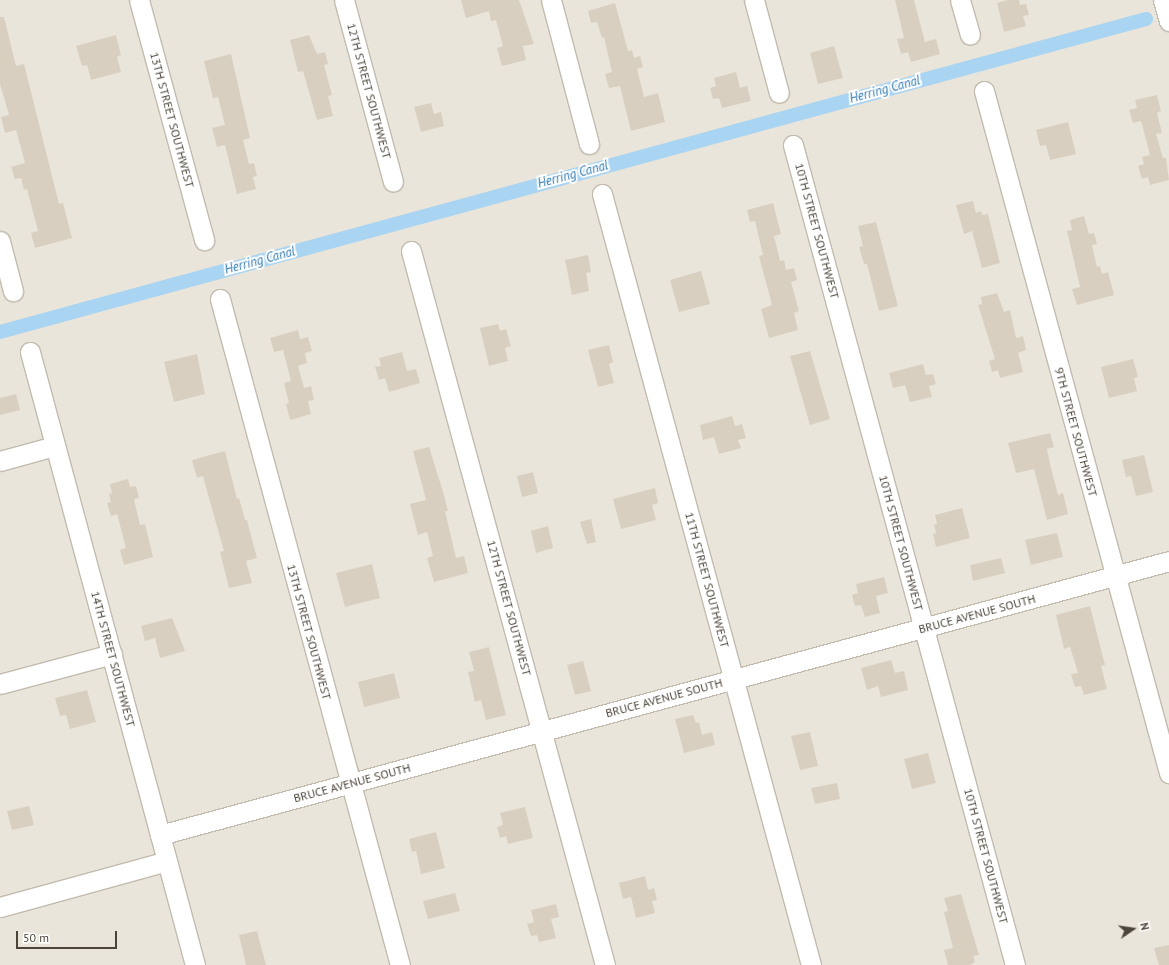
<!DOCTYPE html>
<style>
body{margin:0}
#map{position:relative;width:1169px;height:965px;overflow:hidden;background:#f6f3ec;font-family:"PT Sans",sans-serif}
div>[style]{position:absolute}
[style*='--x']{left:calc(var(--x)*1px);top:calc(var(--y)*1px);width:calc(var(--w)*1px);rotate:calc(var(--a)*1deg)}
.residential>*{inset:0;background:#eae5da}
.canal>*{height:14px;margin:-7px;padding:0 7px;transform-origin:7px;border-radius:7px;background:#a9d4f2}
.building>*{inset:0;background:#d8cfc1}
.roads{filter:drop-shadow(1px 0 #c2bbae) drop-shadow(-1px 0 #c2bbae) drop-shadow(0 1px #c2bbae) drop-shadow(0 -1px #c2bbae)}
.minor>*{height:19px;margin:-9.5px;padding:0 9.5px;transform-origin:9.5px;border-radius:9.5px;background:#fff}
span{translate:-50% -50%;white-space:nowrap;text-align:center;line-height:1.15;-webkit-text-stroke:4px #fff;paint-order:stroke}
.street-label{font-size:12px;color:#4b4439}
.water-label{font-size:13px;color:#2e7ab2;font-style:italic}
.north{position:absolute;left:1113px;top:909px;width:40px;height:40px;-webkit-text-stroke:3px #fff;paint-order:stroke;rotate:77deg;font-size:11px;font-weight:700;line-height:16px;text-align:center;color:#4b4439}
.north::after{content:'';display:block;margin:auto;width:14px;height:18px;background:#4b4439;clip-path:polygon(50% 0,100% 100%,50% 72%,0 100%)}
.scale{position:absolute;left:16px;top:931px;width:101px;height:18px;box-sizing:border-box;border:2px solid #4b4439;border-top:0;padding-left:5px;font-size:12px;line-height:14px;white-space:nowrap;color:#4b4439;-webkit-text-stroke:3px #fff;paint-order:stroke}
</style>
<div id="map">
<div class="residential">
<div style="clip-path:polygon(0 0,1169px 0,1169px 965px,0 965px)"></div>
</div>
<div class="canal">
<div style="--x:0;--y:332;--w:1188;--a:-15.28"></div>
</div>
<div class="building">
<div style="clip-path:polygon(461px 0,519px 0,534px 44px,523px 46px,526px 60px,502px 66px,497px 48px,503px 46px,496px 20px,491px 21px,489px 11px,466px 18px)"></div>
<div style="clip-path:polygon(895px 0,914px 0,925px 42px,936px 39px,940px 54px,911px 62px,908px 52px,901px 54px,897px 39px,904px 38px)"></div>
<div style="clip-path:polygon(1008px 0,1019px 0,1020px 5px,1026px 4px,1029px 15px,1023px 16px,1026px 26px,1004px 32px,997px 3px)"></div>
<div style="clip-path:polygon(615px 3px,628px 51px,632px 50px,634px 58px,640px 56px,643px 67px,637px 69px,644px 97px,658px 93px,665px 122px,631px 131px,620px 86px,609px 88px,605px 74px,612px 72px,604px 37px,602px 38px,597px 22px,591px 23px,588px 11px)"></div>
<div style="clip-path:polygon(0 17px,4px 17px,16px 66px,24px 64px,59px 204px,63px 203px,72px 238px,35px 248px,31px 233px,38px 231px,27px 189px,24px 190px,21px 178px,15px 179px,11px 167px,25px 163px,16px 130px,5px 133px,1px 117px,9px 115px,0 84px)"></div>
<div style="clip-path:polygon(116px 35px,121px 55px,117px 57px,121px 72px,91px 80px,87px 65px,82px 66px,76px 46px)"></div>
<div style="clip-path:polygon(309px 35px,317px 54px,325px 52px,328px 64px,324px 65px,332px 95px,328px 96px,333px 116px,317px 120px,303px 71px,298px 72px,290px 40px)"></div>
<div style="clip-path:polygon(834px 46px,843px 78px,818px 84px,810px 53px)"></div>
<div style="clip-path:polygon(231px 54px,250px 138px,243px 140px,249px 164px,254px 163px,257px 176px,253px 177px,256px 189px,237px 194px,225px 145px,217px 147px,212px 128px,225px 125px,218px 97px,213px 98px,204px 61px)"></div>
<div style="clip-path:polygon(736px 72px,740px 88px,747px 86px,751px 101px,722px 108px,719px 98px,713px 99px,710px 88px,716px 86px,714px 78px)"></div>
<div style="clip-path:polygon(1157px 95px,1161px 111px,1157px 113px,1162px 133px,1156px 134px,1163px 158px,1166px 158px,1169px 180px,1150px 185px,1148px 177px,1142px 179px,1138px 166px,1144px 164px,1142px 157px,1150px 155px,1141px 121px,1133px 123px,1129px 110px,1137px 108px,1135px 100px)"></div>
<div style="clip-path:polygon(431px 103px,434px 114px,441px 112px,444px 126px,421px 132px,414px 107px)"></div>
<div style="clip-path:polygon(1068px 122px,1076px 154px,1050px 160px,1046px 145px,1040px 146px,1036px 130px)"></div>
<div style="clip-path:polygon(973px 201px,976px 213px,981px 211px,982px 215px,988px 214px,1000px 263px,982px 268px,972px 231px,964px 234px,956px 205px)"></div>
<div style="clip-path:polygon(773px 203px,781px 234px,774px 236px,780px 261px,784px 260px,786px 270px,794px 268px,797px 280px,791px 282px,799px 311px,794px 313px,798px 330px,769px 338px,761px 309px,772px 305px,759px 256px,763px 255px,755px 221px,750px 222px,747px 210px)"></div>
<div style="clip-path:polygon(1084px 216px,1089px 234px,1094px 233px,1097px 244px,1092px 245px,1097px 267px,1100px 266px,1102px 274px,1108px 272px,1114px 295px,1077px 305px,1072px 289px,1080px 287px,1067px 231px,1072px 230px,1070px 220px)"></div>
<div style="clip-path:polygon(876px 222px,898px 306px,879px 311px,867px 264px,864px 264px,859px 247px,863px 246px,858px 226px)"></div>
<div style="clip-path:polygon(588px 255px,591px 272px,586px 273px,589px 291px,572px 295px,565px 260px)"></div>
<div style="clip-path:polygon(701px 271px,710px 304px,679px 312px,670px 280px)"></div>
<div style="clip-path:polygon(997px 293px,1004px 312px,1010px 310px,1016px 338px,1023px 336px,1026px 350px,1018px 353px,1023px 372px,1000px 378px,998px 370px,992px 372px,989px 361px,995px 359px,978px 305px,982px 304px,981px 297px)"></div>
<div style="clip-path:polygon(498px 324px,500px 331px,506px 329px,511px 346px,505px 348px,508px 361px,489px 366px,480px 328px)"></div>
<div style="clip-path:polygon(298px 330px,300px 339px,308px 337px,312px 351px,305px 353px,307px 363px,298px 366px,304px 388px,311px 386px,314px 400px,308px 401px,311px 414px,290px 420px,286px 404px,289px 403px,284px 383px,291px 381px,283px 350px,274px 352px,270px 338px)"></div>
<div style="clip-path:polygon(609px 345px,613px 362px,609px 364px,614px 383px,598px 387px,588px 350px)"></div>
<div style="clip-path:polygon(810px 351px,830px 419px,810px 425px,790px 356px)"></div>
<div style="clip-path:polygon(402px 352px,407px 371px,416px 369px,420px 383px,389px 392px,385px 378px,379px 380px,375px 367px,381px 366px,379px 358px)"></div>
<div style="clip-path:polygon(197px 354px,205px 394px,174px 402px,164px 362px)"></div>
<div style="clip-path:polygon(1133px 359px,1138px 377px,1134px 378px,1137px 391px,1109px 398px,1101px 367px)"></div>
<div style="clip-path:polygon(923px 364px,926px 375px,933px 374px,936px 384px,929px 386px,932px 397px,910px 402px,905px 385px,893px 388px,889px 373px)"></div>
<div style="clip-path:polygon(16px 394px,20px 410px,0 415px,0 398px)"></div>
<div style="clip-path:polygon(732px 416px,735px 426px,742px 424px,746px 438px,738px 440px,741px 448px,719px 454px,714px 437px,703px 440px,700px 425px)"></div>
<div style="clip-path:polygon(1050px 433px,1054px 447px,1047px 449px,1050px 464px,1058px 495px,1063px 493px,1068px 514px,1047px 520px,1034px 469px,1016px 473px,1008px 443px)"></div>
<div style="clip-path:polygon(429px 447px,444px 495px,448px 511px,445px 511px,456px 558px,464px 556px,468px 573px,434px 582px,427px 558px,433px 556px,427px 532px,418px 535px,410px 504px,426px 500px,413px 451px)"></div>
<div style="clip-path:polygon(225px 451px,237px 499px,239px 498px,245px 520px,247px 520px,257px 558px,246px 561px,252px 583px,229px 588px,220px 552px,224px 551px,207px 491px,203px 476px,197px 478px,192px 460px)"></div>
<div style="clip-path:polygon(1144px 455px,1153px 492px,1136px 496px,1131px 476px,1126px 477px,1122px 460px)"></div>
<div style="clip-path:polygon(533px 472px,538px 493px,522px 497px,517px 476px)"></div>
<div style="clip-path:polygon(128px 479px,130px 487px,136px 486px,139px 498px,134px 499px,140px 525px,145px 524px,153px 557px,124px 565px,120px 550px,126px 548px,117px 514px,111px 516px,107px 503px,111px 502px,109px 494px,112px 493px,110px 484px)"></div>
<div style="clip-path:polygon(655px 488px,658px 503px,652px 505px,656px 520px,621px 529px,613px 499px)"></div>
<div style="clip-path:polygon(962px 508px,970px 538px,936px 547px,933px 534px,936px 533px,934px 525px,937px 524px,935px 515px)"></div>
<div style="clip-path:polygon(591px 519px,596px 542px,587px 544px,580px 522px)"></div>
<div style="clip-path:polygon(548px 526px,553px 548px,536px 553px,531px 531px)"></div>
<div style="clip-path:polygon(1057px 533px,1063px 557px,1031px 565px,1025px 540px)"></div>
<div style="clip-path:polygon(1001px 558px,1005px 573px,973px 581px,970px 565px)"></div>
<div style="clip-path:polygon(372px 564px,380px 598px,345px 607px,336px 573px)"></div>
<div style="clip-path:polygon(884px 577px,888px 593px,876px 596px,880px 613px,865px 617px,861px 605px,855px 606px,852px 595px,858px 593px,856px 584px)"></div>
<div style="clip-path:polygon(1090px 606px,1105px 665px,1101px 666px,1107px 689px,1084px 695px,1081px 686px,1075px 687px,1071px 674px,1078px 673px,1070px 647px,1064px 649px,1056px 615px)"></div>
<div style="clip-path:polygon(172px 618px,185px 651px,160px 658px,155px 638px,145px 641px,141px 626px)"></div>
<div style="clip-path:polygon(489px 647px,506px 715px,486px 720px,481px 700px,475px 702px,468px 672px,474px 671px,469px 652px)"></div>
<div style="clip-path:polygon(891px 660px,895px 673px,904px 671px,908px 690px,881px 697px,878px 686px,867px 690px,861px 668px)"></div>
<div style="clip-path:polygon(583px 661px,591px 691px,575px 695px,567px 665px)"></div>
<div style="clip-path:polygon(394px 673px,400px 698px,364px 707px,358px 682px)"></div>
<div style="clip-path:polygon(87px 690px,96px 722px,70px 729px,66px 715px,60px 716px,55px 698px)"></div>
<div style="clip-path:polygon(693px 715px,696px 723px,699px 722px,702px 735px,712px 732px,715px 745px,684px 753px,675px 719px)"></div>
<div style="clip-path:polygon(810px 732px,818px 766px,800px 770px,791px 736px)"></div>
<div style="clip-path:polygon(928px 753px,936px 783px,912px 789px,904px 759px)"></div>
<div style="clip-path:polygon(837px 783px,840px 799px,815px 804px,811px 788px)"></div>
<div style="clip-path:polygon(29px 806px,34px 825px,12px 830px,7px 811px)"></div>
<div style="clip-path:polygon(525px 807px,533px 838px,508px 844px,506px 836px,500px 838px,497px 827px,503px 825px,500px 813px)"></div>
<div style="clip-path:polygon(436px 832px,445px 868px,421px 874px,416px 851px,412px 852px,409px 839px)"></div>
<div style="clip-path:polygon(645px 876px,648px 890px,654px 888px,657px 900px,652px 901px,655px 913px,636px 918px,631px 897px,623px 899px,619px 883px)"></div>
<div style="clip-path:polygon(455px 893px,460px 911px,428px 919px,423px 901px)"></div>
<div style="clip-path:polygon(961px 894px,979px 955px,973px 956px,975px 962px,970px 965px,948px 965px,944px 950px,953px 948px,944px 912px,948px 911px,944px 898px)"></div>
<div style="clip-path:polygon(556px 904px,559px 917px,551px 919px,556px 938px,539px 942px,537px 935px,531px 936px,527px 924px,534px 922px,531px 910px)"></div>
<div style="clip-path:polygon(257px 931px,266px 965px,246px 965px,239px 935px)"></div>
<div style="clip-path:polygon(1169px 945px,1169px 965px,1159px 965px,1154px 948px)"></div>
</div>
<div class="roads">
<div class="minor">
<div style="--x:139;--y:0;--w:249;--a:74.8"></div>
<div style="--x:344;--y:0;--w:188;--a:74.9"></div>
<div style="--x:551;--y:0;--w:149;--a:75.2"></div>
<div style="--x:754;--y:0;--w:96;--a:75"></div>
<div style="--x:960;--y:0;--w:36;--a:74"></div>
<div style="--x:1163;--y:0;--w:22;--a:74"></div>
<div style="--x:984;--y:91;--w:707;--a:74.82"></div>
<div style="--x:793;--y:145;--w:850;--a:74.85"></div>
<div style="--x:602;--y:194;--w:799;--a:74.83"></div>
<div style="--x:0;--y:241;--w:52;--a:75.4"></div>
<div style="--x:411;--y:251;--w:740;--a:74.8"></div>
<div style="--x:220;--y:299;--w:690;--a:74.88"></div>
<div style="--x:30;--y:352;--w:635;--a:74.93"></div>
<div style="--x:0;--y:461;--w:57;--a:-15.3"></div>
<div style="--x:0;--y:684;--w:116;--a:-15"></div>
<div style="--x:160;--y:835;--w:1046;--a:-15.19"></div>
<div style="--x:0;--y:907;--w:173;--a:-15.4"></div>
</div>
</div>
<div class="street-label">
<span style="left:369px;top:91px;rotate:75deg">12TH STREET SOUTHWEST</span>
<span style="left:172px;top:120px;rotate:75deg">13TH STREET SOUTHWEST</span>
<span style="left:817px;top:231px;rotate:75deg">10TH STREET SOUTHWEST</span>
<span style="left:1076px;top:432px;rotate:75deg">9TH STREET SOUTHWEST</span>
<span style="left:901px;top:543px;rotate:75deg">10TH STREET SOUTHWEST</span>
<span style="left:707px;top:580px;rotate:75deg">11TH STREET SOUTHWEST</span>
<span style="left:509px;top:608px;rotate:75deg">12TH STREET SOUTHWEST</span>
<span style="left:977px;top:614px;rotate:-15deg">BRUCE AVENUE SOUTH</span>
<span style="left:309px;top:632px;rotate:75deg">13TH STREET SOUTHWEST</span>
<span style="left:113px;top:659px;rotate:75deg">14TH STREET SOUTHWEST</span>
<span style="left:664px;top:698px;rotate:-15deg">BRUCE AVENUE SOUTH</span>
<span style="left:352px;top:783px;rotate:-15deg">BRUCE AVENUE SOUTH</span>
<span style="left:986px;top:856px;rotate:75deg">10TH STREET SOUTHWEST</span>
</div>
<div class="water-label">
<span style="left:885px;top:90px;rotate:-15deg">Herring Canal</span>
<span style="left:573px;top:175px;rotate:-15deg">Herring Canal</span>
<span style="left:260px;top:261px;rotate:-15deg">Herring Canal</span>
</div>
<div class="north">N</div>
<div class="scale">50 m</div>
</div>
